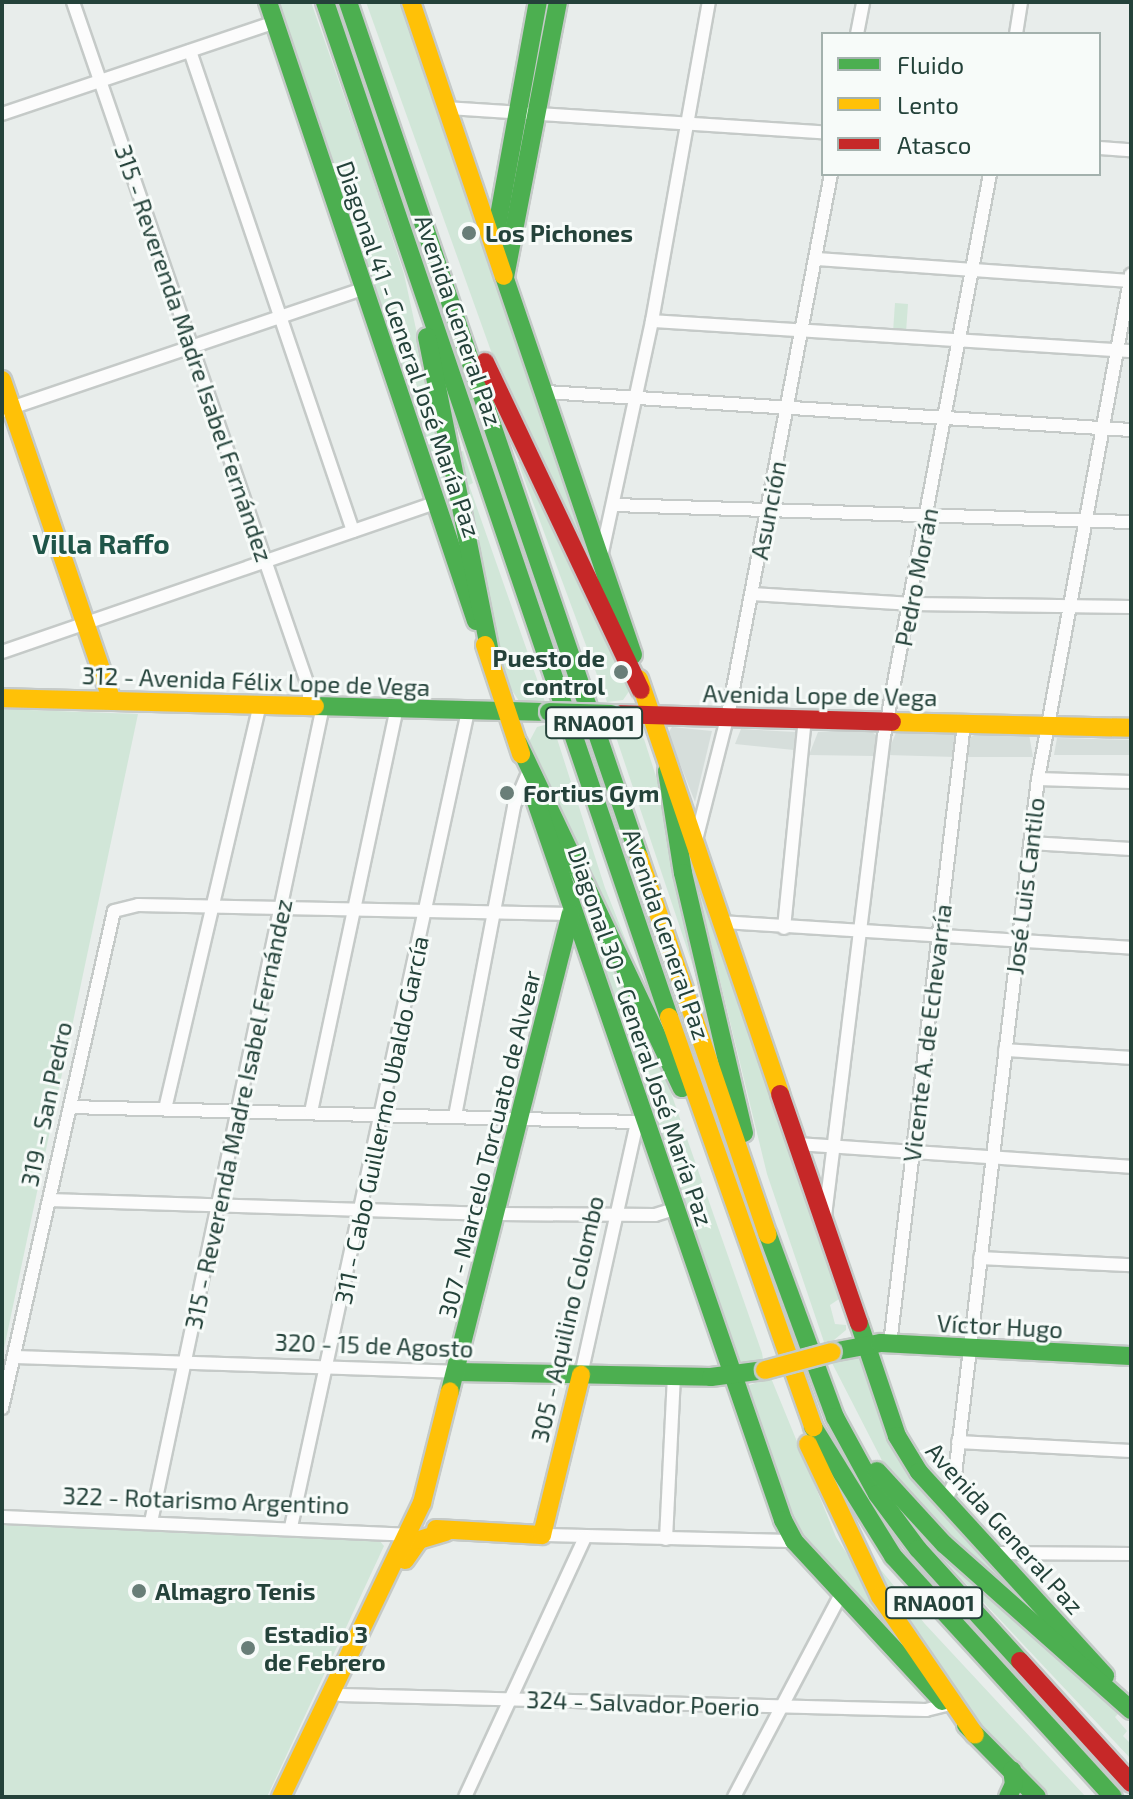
<!DOCTYPE html>
<meta charset="utf-8">
<style>
body{margin:0}
#map{position:relative;width:1133px;height:1799px;overflow:hidden;background:#e8edeb;font-family:"Exo 2",sans-serif}
div>[style]{position:absolute}
[style*='--x']{left:calc(var(--x)*1px);top:calc(var(--y)*1px);width:calc(var(--w)*1px);rotate:calc(var(--a)*1deg)}
.built>*{inset:0;background:#d6dedb}
.green>*{inset:0;background:#d1e6d8}
.roads{filter:drop-shadow(2px 0 #c5cac8) drop-shadow(-2px 0 #c5cac8) drop-shadow(0 2px #c5cac8) drop-shadow(0 -2px #c5cac8)}
.street>*{height:12px;margin:-6px;padding:0 6px;transform-origin:6px;border-radius:6px;background:#fcfcfc}
.fast>*{height:18px;margin:-9px;padding:0 9px;transform-origin:9px;border-radius:9px;background:#4caf50}
.slow>*{height:18px;margin:-9px;padding:0 9px;transform-origin:9px;border-radius:9px;background:#ffc107}
.jam>*{height:18px;margin:-9px;padding:0 9px;transform-origin:9px;border-radius:9px;background:#c62828}
.bridges{filter:drop-shadow(2px 0 #c3cbc8) drop-shadow(-2px 0 #c3cbc8) drop-shadow(0 2px #c3cbc8) drop-shadow(0 -2px #c3cbc8)}
.fast-bridge>*{height:18px;margin:-9px;padding:0 9px;transform-origin:9px;border-radius:9px;background:#4caf50}
.slow-bridge>*{height:18px;margin:-9px;padding:0 9px;transform-origin:9px;border-radius:9px;background:#ffc107}
.dots>*{width:22px;height:22px;translate:-50% -50%;box-sizing:border-box;border:4px solid #f7fbf9;border-radius:50%}
span{translate:-50% -50%;white-space:nowrap;text-align:center;line-height:1.15;-webkit-text-stroke:6px #f7fbf9;paint-order:stroke}
.shield-label span{padding:2px 6px;background:#f7fbf9;border:2px solid;border-radius:6px;-webkit-text-stroke-width:0}
.shield-label{font-size:22px;color:#24423a;font-weight:700}
.poi-label{font-size:24px;color:#24423a;font-weight:700}
.left{translate:0 -50%;text-align:left}
.right{translate:-100% -50%;text-align:right}
.street-label{font-size:24px;color:#24423a}
.quarter-label{font-size:28px;color:#1f5548;font-weight:700}
.frame{position:absolute;inset:0;border:4px solid #24423a;pointer-events:none}
.legend{position:absolute;left:821px;top:32px;width:280px;height:144px;box-sizing:border-box;background:#f7fbf9;border:2px solid #a3b1ad;margin:0;padding:10px 14px;list-style:none;font-size:24px;color:#24423a}
.legend li{display:flex;align-items:center;gap:16px;height:40px}
.legend b{width:40px;border:2px solid #a3b1ad}
</style>
<div id="map">
<div class="built">
<div style="clip-path:polygon(672px 727px,712px 731px,695px 802px,668px 733px)"></div>
<div style="clip-path:polygon(867px 728px,876px 735px,874px 756px,809px 755px,818px 732px)"></div>
<div style="clip-path:polygon(741px 729px,796px 732px,794px 750px,735px 744px)"></div>
<div style="clip-path:polygon(897px 730px,950px 731px,957px 738px,955px 757px,887px 755px)"></div>
<div style="clip-path:polygon(979px 732px,1029px 734px,1033px 757px,965px 757px,968px 739px)"></div>
<div style="clip-path:polygon(1057px 738px,1131px 740px,1131px 755px,1054px 755px)"></div>
</div>
<div class="green">
<div style="clip-path:polygon(274px 2px,311px 2px,369px 167px,404px 274px,461px 536px,456px 538px)"></div>
<div style="clip-path:polygon(366px 2px,406px 2px,610px 600px,501px 379px)"></div>
<div style="clip-path:polygon(895px 303px,908px 304px,906px 332px,893px 332px)"></div>
<div style="clip-path:polygon(463px 451px,473px 483px,469px 485px,545px 702px,519px 701px,509px 686px,490px 626px,457px 452px)"></div>
<div style="clip-path:polygon(524px 461px,630px 690px,623px 700px,607px 702px,518px 462px)"></div>
<div style="clip-path:polygon(2px 709px,138px 714px,2px 1358px)"></div>
<div style="clip-path:polygon(552px 723px,605px 888px,644px 986px,529px 742px,537px 727px)"></div>
<div style="clip-path:polygon(612px 725px,629px 725px,644px 739px,661px 792px,709px 1014px)"></div>
<div style="clip-path:polygon(542px 811px,663px 1070px,762px 1353px,763px 1359px,753px 1363px,736px 1361px)"></div>
<div style="clip-path:polygon(690px 857px,769px 1076px,839px 1299px,830px 1305px,835px 1324px,846px 1325px,846px 1330px,834px 1340px,824px 1342px,767px 1174px)"></div>
<div style="clip-path:polygon(858px 1356px,871px 1376px,890px 1437px,1095px 1670px,967px 1555px,890px 1476px,832px 1363px)"></div>
<div style="clip-path:polygon(771px 1378px,836px 1537px,926px 1675px,795px 1527px,740px 1388px)"></div>
<div style="clip-path:polygon(2px 1525px,379px 1540px,384px 1546px,267px 1797px,2px 1797px)"></div>
<div style="clip-path:polygon(860px 1534px,881px 1570px,925px 1624px,1086px 1797px,1047px 1797px,986px 1735px,911px 1635px)"></div>
<div style="clip-path:polygon(944px 1553px,1122px 1710px,1115px 1717px,1127px 1731px,1123px 1736px,1131px 1744px,1131px 1759px,957px 1574px,940px 1556px)"></div>
</div>
<div class="roads">
<div class="street">
<div style="--x:73;--y:2;--w:725;--a:71.02"></div>
<div style="--x:309;--y:688;--w:18;--a:90"></div>
<div style="--x:857;--y:34;--w:33;--a:-79"></div>
<div style="--x:1016;--y:34;--w:32;--a:-81"></div>
<div style="--x:190;--y:51;--w:507;--a:71.24"></div>
<div style="--x:447;--y:108;--w:377;--a:3.7"></div>
<div style="--x:2;--y:114;--w:288;--a:-18.6"></div>
<div style="--x:1099;--y:148;--w:32;--a:4"></div>
<div style="--x:816;--y:259;--w:316;--a:4"></div>
<div style="--x:652;--y:321;--w:480;--a:3.6"></div>
<div style="--x:546;--y:392;--w:586;--a:3.72"></div>
<div style="--x:2;--y:411;--w:381;--a:-18.7"></div>
<div style="--x:615;--y:505;--w:516;--a:1.89"></div>
<div style="--x:601;--y:557;--w:241;--a:-77.8"></div>
<div style="--x:652;--y:321;--w:324;--a:-79.9"></div>
<div style="--x:752;--y:594;--w:161;--a:3.6"></div>
<div style="--x:913;--y:604;--w:218;--a:0.8"></div>
<div style="--x:2;--y:652;--w:460;--a:-19"></div>
<div style="--x:1038;--y:779;--w:93;--a:1.8"></div>
<div style="--x:1030;--y:843;--w:101;--a:3.4"></div>
<div style="--x:695;--y:844;--w:133;--a:-75.7"></div>
<div style="--x:728;--y:715;--w:551;--a:-79.22"></div>
<div style="--x:722;--y:922;--w:410;--a:3.6"></div>
<div style="--x:784;--y:928;--w:210;--a:-84.3"></div>
<div style="--x:1005;--y:1050;--w:126;--a:3.6"></div>
<div style="--x:70;--y:1107;--w:567;--a:1.52"></div>
<div style="--x:165;--y:1109;--w:415;--a:-76.8"></div>
<div style="--x:311;--y:1112;--w:412;--a:-78"></div>
<div style="--x:455;--y:1116;--w:316;--a:-79.2"></div>
<div style="--x:514;--y:806;--w:34;--a:-67"></div>
<div style="--x:796;--y:1144;--w:336;--a:3.9"></div>
<div style="--x:49;--y:1200;--w:450;--a:1.8"></div>
<div style="--x:499;--y:1214;--w:156;--a:0.4"></div>
<div style="--x:655;--y:1215;--w:21;--a:-17"></div>
<div style="--x:825;--y:1216;--w:484;--a:-83"></div>
<div style="--x:884;--y:736;--w:572;--a:-79.32"></div>
<div style="--x:980;--y:1258;--w:151;--a:2.7"></div>
<div style="--x:890;--y:1344;--w:625;--a:-83.2"></div>
<div style="--x:14;--y:1357;--w:443;--a:1.9"></div>
<div style="--x:581;--y:1375;--w:259;--a:-77.5"></div>
<div style="--x:637;--y:1122;--w:6;--a:-31"></div>
<div style="--x:2;--y:1408;--w:509;--a:-77.3"></div>
<div style="--x:114;--y:911;--w:25;--a:-14"></div>
<div style="--x:138;--y:905;--w:433;--a:1.2"></div>
<div style="--x:958;--y:1442;--w:173;--a:3"></div>
<div style="--x:945;--y:1501;--w:20;--a:-63"></div>
<div style="--x:954;--y:1483;--w:709;--a:-83.2"></div>
<div style="--x:1038;--y:779;--w:513;--a:-79.55"></div>
<div style="--x:2;--y:1517;--w:405;--a:2.5"></div>
<div style="--x:151;--y:1522;--w:834;--a:-78.1"></div>
<div style="--x:291;--y:1527;--w:835;--a:-77.76"></div>
<div style="--x:542;--y:1535;--w:252;--a:1.4"></div>
<div style="--x:666;--y:1539;--w:163;--a:-87.2"></div>
<div style="--x:994;--y:1553;--w:137;--a:0.4"></div>
<div style="--x:340;--y:1695;--w:586;--a:1.47"></div>
<div style="--x:926;--y:1710;--w:21;--a:-14"></div>
<div style="--x:465;--y:1797;--w:286;--a:-65.2"></div>
<div style="--x:734;--y:1797;--w:232;--a:-62.2"></div>
</div>
<div class="fast">
<div style="--x:268;--y:2;--w:653;--a:71.43"></div>
<div style="--x:325;--y:2;--w:1072;--a:71.28"></div>
<div style="--x:348;--y:2;--w:903;--a:71.2"></div>
<div style="--x:494;--y:243;--w:245;--a:-79.7"></div>
<div style="--x:504;--y:276;--w:400;--a:71.2"></div>
<div style="--x:505;--y:277;--w:280;--a:-79.1"></div>
<div style="--x:427;--y:337;--w:325;--a:78.7"></div>
<div style="--x:315;--y:706;--w:234;--a:1.5"></div>
<div style="--x:518;--y:743;--w:382;--a:64.6"></div>
<div style="--x:667;--y:771;--w:103;--a:81.1"></div>
<div style="--x:683;--y:873;--w:267;--a:76.8"></div>
<div style="--x:533;--y:793;--w:769;--a:71.02"></div>
<div style="--x:783;--y:1520;--w:24;--a:62"></div>
<div style="--x:794;--y:1541;--w:218;--a:47.2"></div>
<div style="--x:768;--y:1235;--w:194;--a:69.8"></div>
<div style="--x:835;--y:1417;--w:88;--a:61.4"></div>
<div style="--x:877;--y:1494;--w:69;--a:53.3"></div>
<div style="--x:918;--y:1549;--w:151;--a:47.7"></div>
<div style="--x:859;--y:1323;--w:119;--a:71.4"></div>
<div style="--x:897;--y:1436;--w:42;--a:58.6"></div>
<div style="--x:919;--y:1472;--w:276;--a:47.6"></div>
<div style="--x:832;--y:1352;--w:50;--a:-10.4"></div>
<div style="--x:881;--y:1343;--w:250;--a:3"></div>
<div style="--x:457;--y:1372;--w:254;--a:1.1"></div>
<div style="--x:711;--y:1377;--w:54;--a:-7.4"></div>
<div style="--x:450;--y:1391;--w:492;--a:-75.8"></div>
<div style="--x:813;--y:1427;--w:152;--a:58.2"></div>
<div style="--x:893;--y:1556;--w:326;--a:47.6"></div>
<div style="--x:877;--y:1471;--w:99;--a:47.5"></div>
<div style="--x:944;--y:1544;--w:250;--a:41.6"></div>
<div style="--x:966;--y:1725;--w:101;--a:45.4"></div>
<div style="--x:1008;--y:1797;--w:14;--a:-65"></div>
<div style="--x:1014;--y:1784;--w:14;--a:-98"></div>
</div>
<div class="slow">
<div style="--x:411;--y:2;--w:289;--a:71.3"></div>
<div style="--x:2;--y:380;--w:339;--a:71.1"></div>
<div style="--x:485;--y:645;--w:115;--a:71.7"></div>
<div style="--x:639;--y:679;--w:438;--a:71.2"></div>
<div style="--x:2;--y:698;--w:313;--a:1.5"></div>
<div style="--x:892;--y:722;--w:239;--a:1.4"></div>
<div style="--x:639;--y:857;--w:399;--a:71.2"></div>
<div style="--x:669;--y:1017;--w:435;--a:70.6"></div>
<div style="--x:808;--y:1444;--w:168;--a:64.7"></div>
<div style="--x:880;--y:1596;--w:168;--a:55.6"></div>
<div style="--x:436;--y:1529;--w:106;--a:3.2"></div>
<div style="--x:542;--y:1535;--w:165;--a:-76.3"></div>
<div style="--x:405;--y:1560;--w:24;--a:-55"></div>
<div style="--x:419;--y:1540;--w:28;--a:-17"></div>
<div style="--x:281;--y:1797;--w:326;--a:-64.4"></div>
<div style="--x:422;--y:1503;--w:115;--a:-76"></div>
</div>
<div class="jam">
<div style="--x:485;--y:362;--w:363;--a:64.6"></div>
<div style="--x:611;--y:714;--w:281;--a:1.6"></div>
<div style="--x:780;--y:1094;--w:242;--a:71"></div>
<div style="--x:1020;--y:1661;--w:165;--a:47.7"></div>
</div>
</div>
<div class="bridges">
<div class="fast-bridge">
<div style="--x:549;--y:712;--w:62;--a:1.8"></div>
</div>
<div class="slow-bridge">
<div style="--x:765;--y:1370;--w:69;--a:-15"></div>
</div>
</div>
<div class="dots">
<div style="left:469px;top:233px;background:#697e78"></div>
<div style="left:621px;top:672px;background:#697e78"></div>
<div style="left:507px;top:793px;background:#697e78"></div>
<div style="left:139px;top:1591px;background:#697e78"></div>
<div style="left:248px;top:1648px;background:#697e78"></div>
</div>
<div class="shield-label">
<span style="left:594px;top:723px">RNA001</span>
<span style="left:934px;top:1603px">RNA001</span>
</div>
<div class="poi-label">
<span class="left" style="left:485px;top:233px">Los Pichones</span>
<span class="right" style="left:605px;top:672px">Puesto de<br>control</span>
<span class="left" style="left:523px;top:793px">Fortius Gym</span>
<span class="left" style="left:155px;top:1591px">Almagro Tenis</span>
<span class="left" style="left:264px;top:1648px">Estadio 3<br>de Febrero</span>
</div>
<div class="street-label">
<span style="left:459px;top:320px;rotate:71deg">Avenida General Paz</span>
<span style="left:409px;top:349px;rotate:71deg">Diagonal 41 - General José María Paz</span>
<span style="left:194px;top:353px;rotate:71deg">315 - Reverenda Madre Isabel Fernández</span>
<span style="left:768px;top:510px;rotate:-79deg">Asunción</span>
<span style="left:916px;top:577px;rotate:-79deg">Pedro Morán</span>
<span style="left:256px;top:681px;rotate:2deg">312 - Avenida Félix Lope de Vega</span>
<span style="left:820px;top:695px;rotate:1deg">Avenida Lope de Vega</span>
<span style="left:1025px;top:886px;rotate:-83deg">José Luis Cantilo</span>
<span style="left:667px;top:934px;rotate:71deg">Avenida General Paz</span>
<span style="left:927px;top:1033px;rotate:-83deg">Vicente A. de Echevarría</span>
<span style="left:641px;top:1036px;rotate:71deg">Diagonal 30 - General José María Paz</span>
<span style="left:46px;top:1104px;rotate:-78deg">319 - San Pedro</span>
<span style="left:238px;top:1114px;rotate:-78deg">315 - Reverenda Madre Isabel Fernández</span>
<span style="left:381px;top:1120px;rotate:-78deg">311 - Cabo Guillermo Ubaldo García</span>
<span style="left:489px;top:1144px;rotate:-76deg">307 - Marcelo Torcuato de Alvear</span>
<span style="left:567px;top:1319px;rotate:-77deg">305 - Aquilino Colombo</span>
<span style="left:1000px;top:1326px;rotate:3deg">Víctor Hugo</span>
<span style="left:374px;top:1345px;rotate:2deg">320 - 15 de Agosto</span>
<span style="left:206px;top:1500px;rotate:2deg">322 - Rotarismo Argentino</span>
<span style="left:1005px;top:1528px;rotate:48deg">Avenida General Paz</span>
<span style="left:643px;top:1703px;rotate:2deg">324 - Salvador Poerio</span>
</div>
<div class="quarter-label">
<span style="left:101px;top:543px">Villa Raffo</span>
</div>
<div class="frame"></div>
<ul class="legend">
<li><b style="height:10px;background:#4caf50"></b>Fluido</li>
<li><b style="height:10px;background:#ffc107"></b>Lento</li>
<li><b style="height:10px;background:#c62828"></b>Atasco</li>
</ul>
</div>
